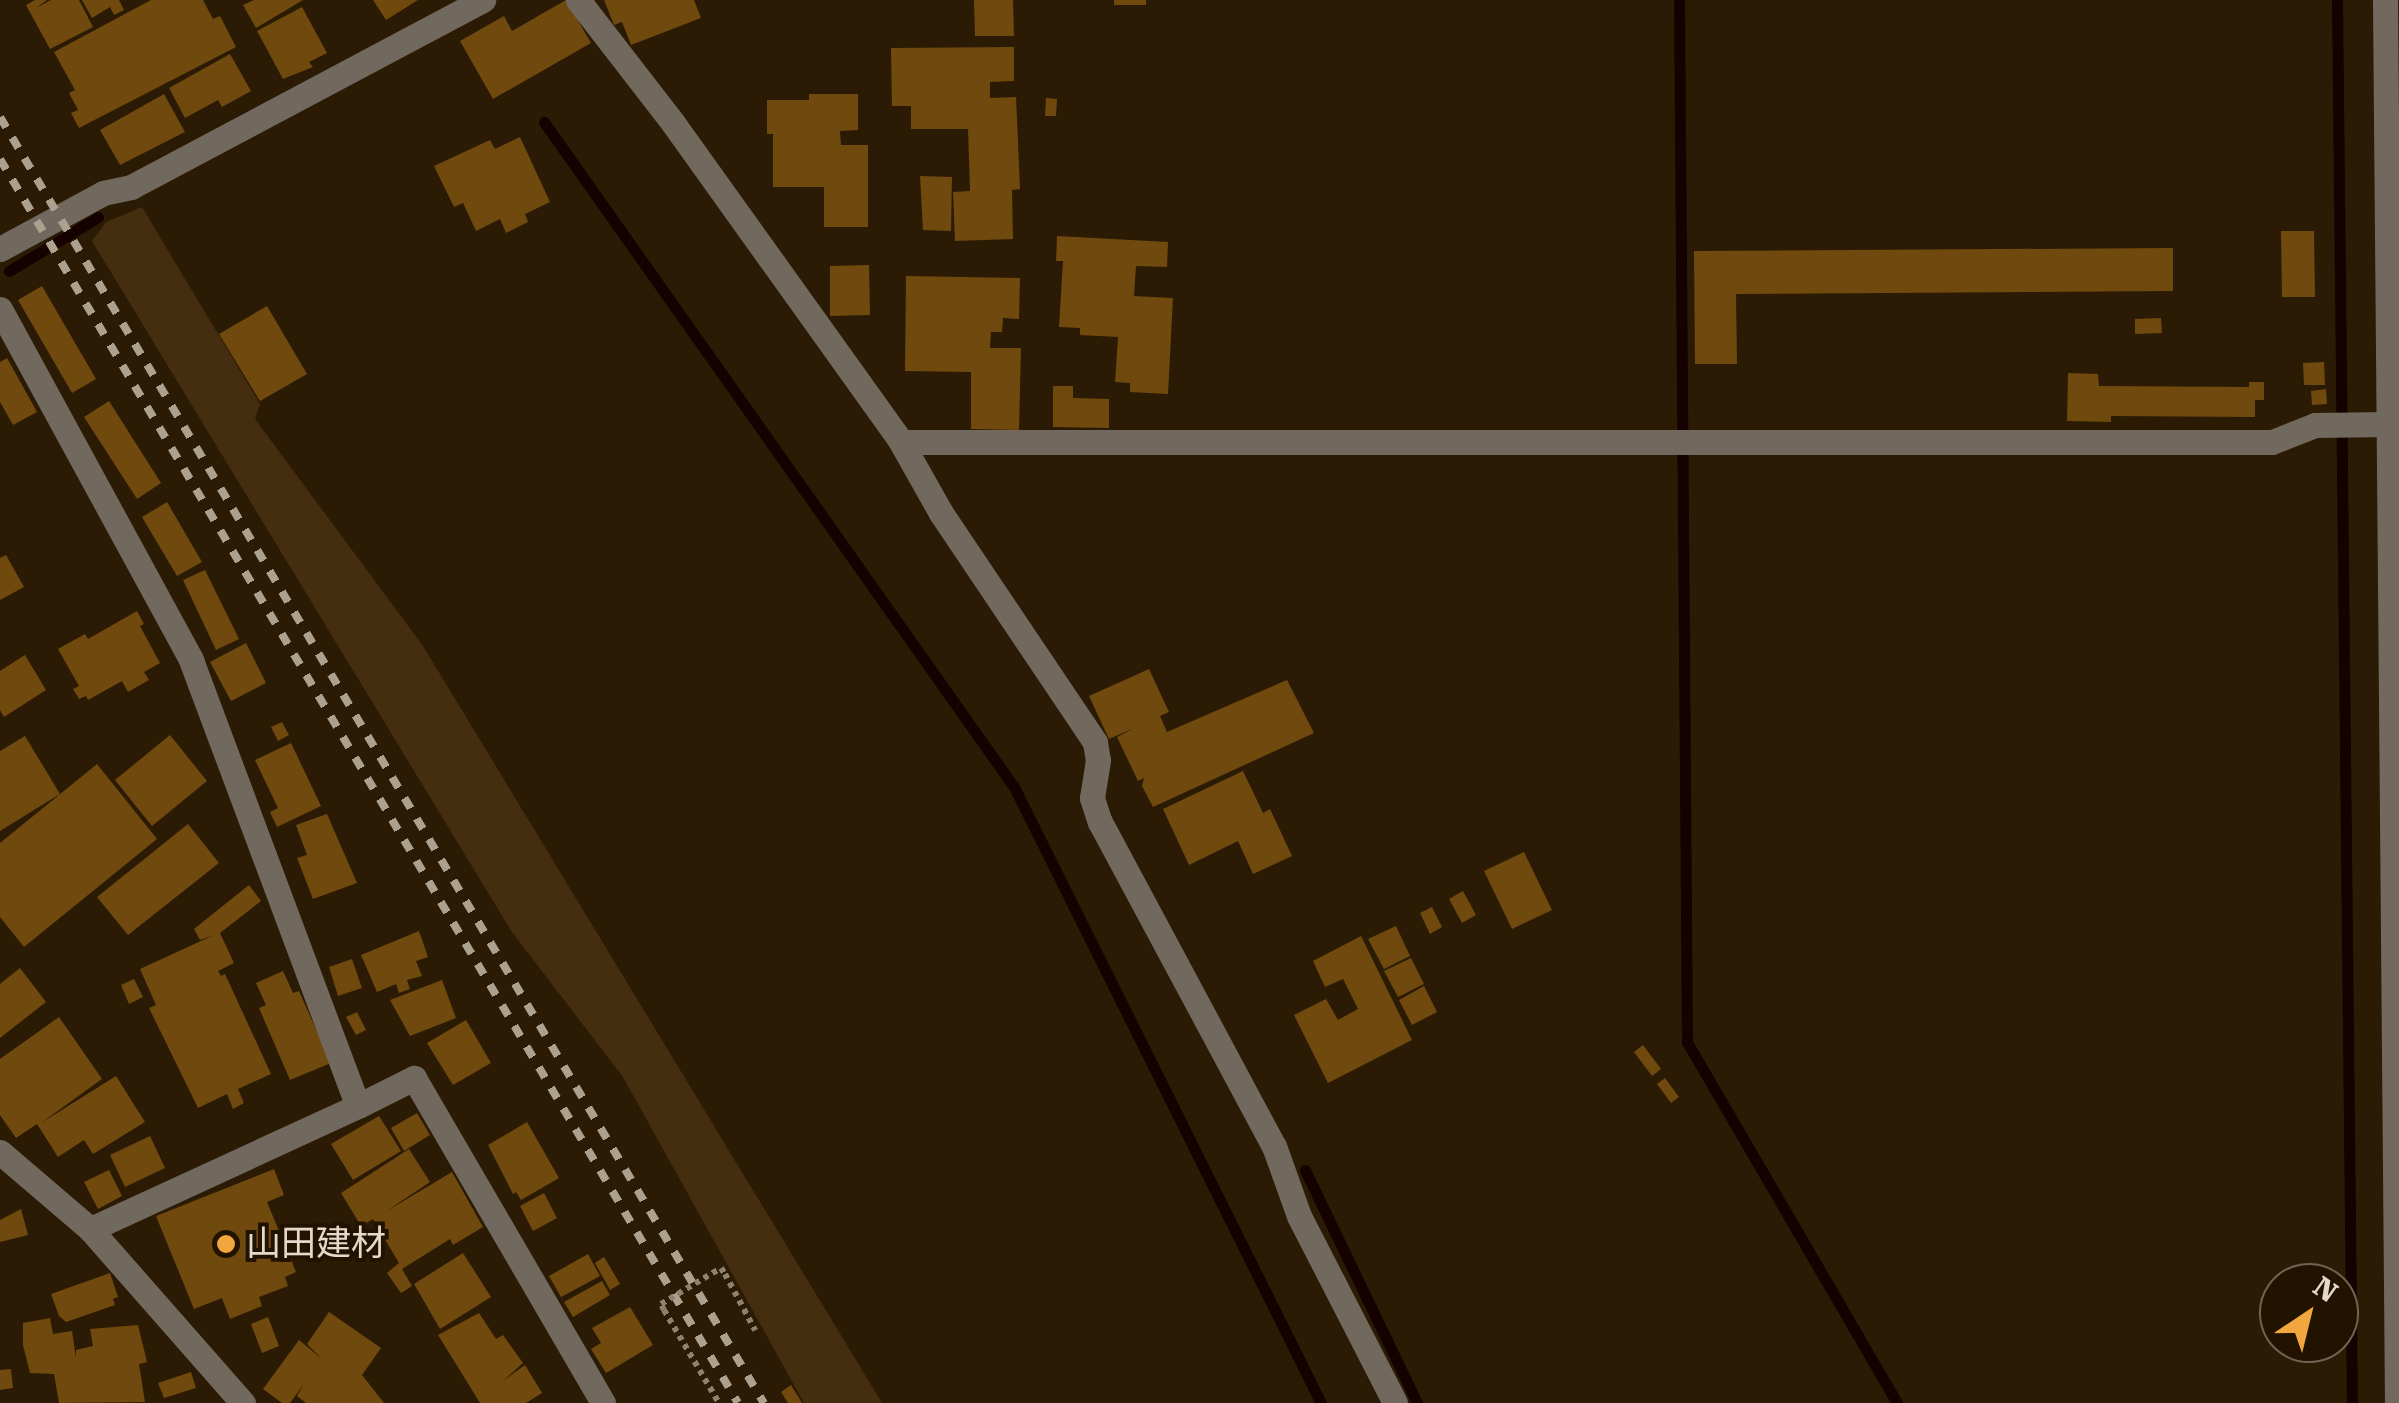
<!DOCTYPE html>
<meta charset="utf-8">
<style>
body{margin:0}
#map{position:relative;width:2399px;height:1403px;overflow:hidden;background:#2c1b04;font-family:"Roboto Serif","Noto Sans JP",serif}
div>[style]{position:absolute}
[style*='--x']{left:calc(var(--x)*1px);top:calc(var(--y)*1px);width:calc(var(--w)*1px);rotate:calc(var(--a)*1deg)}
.green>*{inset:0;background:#452e0f}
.stream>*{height:11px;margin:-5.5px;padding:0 5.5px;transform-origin:5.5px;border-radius:5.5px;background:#140100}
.building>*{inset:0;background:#70490e}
.path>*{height:6px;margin-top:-3px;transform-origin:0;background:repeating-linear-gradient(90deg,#8f816f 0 5px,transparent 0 10px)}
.minor>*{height:25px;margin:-12.5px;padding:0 12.5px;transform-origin:12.5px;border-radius:12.5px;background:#72695e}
.rail>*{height:8px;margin-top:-4px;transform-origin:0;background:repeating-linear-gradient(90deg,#aca08f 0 12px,transparent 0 24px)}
.path-bridge>*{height:6px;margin-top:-3px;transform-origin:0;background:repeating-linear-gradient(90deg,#8f816f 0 5px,transparent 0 10px)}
.dots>*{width:28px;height:28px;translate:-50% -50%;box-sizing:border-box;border:5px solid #221200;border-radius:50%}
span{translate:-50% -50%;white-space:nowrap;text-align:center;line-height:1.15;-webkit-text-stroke:8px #221200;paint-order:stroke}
.poi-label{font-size:35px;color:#e4d9cb}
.left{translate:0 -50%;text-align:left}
.north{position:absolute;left:2259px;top:1263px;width:100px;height:100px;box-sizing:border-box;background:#221200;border:2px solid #706251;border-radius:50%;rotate:35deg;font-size:28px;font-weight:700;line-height:40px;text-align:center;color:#e4d9cb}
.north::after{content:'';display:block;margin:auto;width:35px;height:45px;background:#f0a73e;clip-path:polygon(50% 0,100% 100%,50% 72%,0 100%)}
</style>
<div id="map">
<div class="green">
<div style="clip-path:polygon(142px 207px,260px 404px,255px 419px,423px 646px,882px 1403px,804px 1403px,623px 1077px,512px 932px,92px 241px,106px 222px)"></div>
</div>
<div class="stream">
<div style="--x:1679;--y:0;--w:1042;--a:89.56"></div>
<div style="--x:1687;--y:1042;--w:418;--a:59.8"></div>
<div style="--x:2337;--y:0;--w:1403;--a:89.39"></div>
<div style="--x:544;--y:122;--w:814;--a:54.75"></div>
<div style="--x:1014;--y:787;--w:688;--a:63.51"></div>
<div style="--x:9;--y:271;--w:104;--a:-31.2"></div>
<div style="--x:1305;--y:1170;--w:259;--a:64.3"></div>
</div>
<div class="building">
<div style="clip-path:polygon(35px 0,47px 0,36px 8px,51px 0,79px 0,93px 27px,50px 49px,26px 5px)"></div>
<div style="clip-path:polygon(82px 0,119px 0,124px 10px,114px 15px,110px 7px,92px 18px)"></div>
<div style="clip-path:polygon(151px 0,203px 0,213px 19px,220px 16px,236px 47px,79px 128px,71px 113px,78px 110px,69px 93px,75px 90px,54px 52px)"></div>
<div style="clip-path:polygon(254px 0,303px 0,256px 28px,243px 5px)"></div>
<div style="clip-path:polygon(373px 0,418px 0,386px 20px)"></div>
<div style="clip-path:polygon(566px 0,591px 43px,493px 99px,460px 41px,504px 16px,512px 31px)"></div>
<div style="clip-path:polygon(604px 0,694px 0,701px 18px,631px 45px,622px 22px,614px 25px)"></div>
<div style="clip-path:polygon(974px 0,1013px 0,1014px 36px,975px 36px)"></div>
<div style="clip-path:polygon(1114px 0,1146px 0,1146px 5px,1114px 5px)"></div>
<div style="clip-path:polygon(302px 7px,327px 53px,309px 62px,313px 67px,283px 79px,257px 31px)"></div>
<div style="clip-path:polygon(1014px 47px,1014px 81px,990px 82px,990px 98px,1016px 97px,1020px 189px,1012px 190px,1013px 239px,955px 241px,953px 192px,970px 191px,968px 129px,911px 129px,911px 106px,892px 106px,891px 48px)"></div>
<div style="clip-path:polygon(230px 54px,251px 91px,222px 107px,218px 100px,185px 118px,169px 88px)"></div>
<div style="clip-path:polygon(164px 94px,185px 132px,120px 165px,100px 130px)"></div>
<div style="clip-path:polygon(809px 94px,858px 94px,858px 130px,840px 131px,841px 145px,868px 145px,868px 227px,824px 227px,824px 187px,773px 187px,773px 134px,767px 134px,767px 100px,809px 100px)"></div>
<div style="clip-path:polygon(1046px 98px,1057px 99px,1056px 116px,1045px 116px)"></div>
<div style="clip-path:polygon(520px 137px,550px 202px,525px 214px,528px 222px,506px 233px,500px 219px,476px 231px,463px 203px,454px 207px,434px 166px,490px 140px,495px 149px)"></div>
<div style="clip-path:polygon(920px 176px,952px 177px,951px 231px,923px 230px)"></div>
<div style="clip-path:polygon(2281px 231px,2314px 231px,2315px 297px,2282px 297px)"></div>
<div style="clip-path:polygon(1057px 236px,1168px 242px,1167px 267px,1136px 266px,1134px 296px,1173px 298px,1168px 394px,1130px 392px,1130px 383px,1115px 382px,1118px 337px,1080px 335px,1080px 328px,1059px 327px,1063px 261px,1056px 261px)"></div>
<div style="clip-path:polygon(2173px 248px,2173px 291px,1736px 294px,1737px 364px,1695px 364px,1694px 251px)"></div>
<div style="clip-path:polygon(869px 265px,870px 315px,830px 316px,830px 266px)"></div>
<div style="clip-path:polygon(906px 276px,1020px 278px,1019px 319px,1003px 318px,1002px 332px,991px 332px,990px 348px,1021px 348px,1019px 430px,971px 429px,971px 372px,905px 371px)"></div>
<div style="clip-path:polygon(42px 286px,96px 379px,72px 393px,18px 300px)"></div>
<div style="clip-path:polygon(267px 306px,307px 374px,260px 401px,219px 334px)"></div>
<div style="clip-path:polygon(2161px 318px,2162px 333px,2135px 334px,2135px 319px)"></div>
<div style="clip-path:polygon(7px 358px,37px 412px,13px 425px,0 402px,0 362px)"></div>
<div style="clip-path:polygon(2324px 362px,2325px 385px,2304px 385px,2303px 363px)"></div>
<div style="clip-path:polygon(2068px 373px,2098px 374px,2099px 386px,2249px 387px,2249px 382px,2264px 382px,2264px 400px,2255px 400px,2255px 417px,2111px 416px,2111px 422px,2067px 421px)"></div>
<div style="clip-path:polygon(1053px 386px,1073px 386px,1073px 398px,1109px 399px,1109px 428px,1053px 427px)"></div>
<div style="clip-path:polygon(2326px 389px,2327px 404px,2312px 405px,2311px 391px)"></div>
<div style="clip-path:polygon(109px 401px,161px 483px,137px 499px,84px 417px)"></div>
<div style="clip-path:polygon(167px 502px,202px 562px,177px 576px,142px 517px)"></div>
<div style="clip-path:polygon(6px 555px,24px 587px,0 600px,0 558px)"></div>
<div style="clip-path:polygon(205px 570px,239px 639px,216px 650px,183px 580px)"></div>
<div style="clip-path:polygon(137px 611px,144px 624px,140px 626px,160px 663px,144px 672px,149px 680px,128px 692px,122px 681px,88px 700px,86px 696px,79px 699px,73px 689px,79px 686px,58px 649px,85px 634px,88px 639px)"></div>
<div style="clip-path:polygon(246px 643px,266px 683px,231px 701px,210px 662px)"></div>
<div style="clip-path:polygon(25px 655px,46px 690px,4px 717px,0 710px,0 671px)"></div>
<div style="clip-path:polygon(1149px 669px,1169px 712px,1160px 716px,1167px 732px,1287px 680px,1314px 733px,1153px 807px,1142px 786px,1144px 778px,1138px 781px,1117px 737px,1134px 728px,1109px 739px,1089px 696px)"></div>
<div style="clip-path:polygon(282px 722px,289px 735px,278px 741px,271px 727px)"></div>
<div style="clip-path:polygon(170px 735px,207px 781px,152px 826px,115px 780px)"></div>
<div style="clip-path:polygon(25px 736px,60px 794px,0 831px,0 751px)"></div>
<div style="clip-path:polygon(291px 743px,321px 806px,277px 827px,270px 812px,278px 808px,255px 760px)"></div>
<div style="clip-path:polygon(97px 764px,157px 839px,24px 947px,0 917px,0 843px)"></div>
<div style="clip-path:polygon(1243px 771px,1263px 813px,1270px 809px,1292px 856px,1253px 874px,1238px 841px,1189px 865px,1163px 809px)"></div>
<div style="clip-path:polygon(327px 814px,357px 883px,313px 899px,297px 858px,307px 855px,296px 825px)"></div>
<div style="clip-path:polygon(188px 824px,219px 863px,128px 935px,97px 897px)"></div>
<div style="clip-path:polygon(1524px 852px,1552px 910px,1512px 929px,1484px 871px)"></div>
<div style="clip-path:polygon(249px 885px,261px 901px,220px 933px,234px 963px,218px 971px,221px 976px,225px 974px,271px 1074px,238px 1089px,244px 1103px,233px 1109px,227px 1094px,198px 1108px,149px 1008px,156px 1005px,140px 969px,214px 935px,200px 940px,194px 929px)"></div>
<div style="clip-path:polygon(1463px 891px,1476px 915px,1462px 923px,1449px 899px)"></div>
<div style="clip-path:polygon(1432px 907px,1442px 927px,1430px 934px,1420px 913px)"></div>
<div style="clip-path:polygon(1396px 926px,1410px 956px,1384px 969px,1368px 939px)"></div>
<div style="clip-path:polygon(419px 931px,428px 957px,416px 961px,422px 976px,407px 980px,410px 989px,399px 993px,396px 984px,377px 992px,361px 955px)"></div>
<div style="clip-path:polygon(1361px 936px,1412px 1040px,1328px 1083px,1294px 1015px,1326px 999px,1338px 1020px,1358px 1009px,1343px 979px,1325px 987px,1313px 961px)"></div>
<div style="clip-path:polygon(1411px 958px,1424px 984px,1398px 997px,1384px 971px)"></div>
<div style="clip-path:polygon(352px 959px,362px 988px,338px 996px,329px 967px)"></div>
<div style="clip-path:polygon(20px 968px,46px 1002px,0 1038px,0 984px)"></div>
<div style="clip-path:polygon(283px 971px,293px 993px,299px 991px,331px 1063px,290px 1080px,259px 1008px,266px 1005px,256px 983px)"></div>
<div style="clip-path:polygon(134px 979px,143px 997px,129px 1004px,121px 985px)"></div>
<div style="clip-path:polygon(442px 980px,456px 1018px,410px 1036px,390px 1000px)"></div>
<div style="clip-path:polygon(1424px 986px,1437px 1012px,1412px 1025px,1399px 1000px)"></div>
<div style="clip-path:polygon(357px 1012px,366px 1030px,356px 1035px,346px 1017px)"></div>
<div style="clip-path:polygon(59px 1017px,102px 1079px,41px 1123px,116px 1076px,145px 1122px,93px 1154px,84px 1140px,58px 1157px,37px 1124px,16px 1138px,0 1115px,0 1059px)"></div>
<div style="clip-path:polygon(466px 1020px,491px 1063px,453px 1085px,427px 1043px)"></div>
<div style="clip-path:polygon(1643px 1045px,1661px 1069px,1652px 1076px,1634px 1052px)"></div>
<div style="clip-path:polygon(1665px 1078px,1679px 1097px,1671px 1103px,1657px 1084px)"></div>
<div style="clip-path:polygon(417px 1113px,430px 1135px,404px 1151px,391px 1128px)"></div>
<div style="clip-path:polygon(379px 1116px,401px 1151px,353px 1180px,331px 1144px)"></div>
<div style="clip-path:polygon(527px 1122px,559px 1178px,521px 1200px,516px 1192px,513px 1194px,488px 1145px)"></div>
<div style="clip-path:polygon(150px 1136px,165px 1168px,125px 1187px,110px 1155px)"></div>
<div style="clip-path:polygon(409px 1149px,430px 1182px,385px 1212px,452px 1172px,483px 1227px,453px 1245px,450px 1239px,402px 1269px,412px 1286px,401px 1293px,387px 1273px,399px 1263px,373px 1219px,361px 1226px,341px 1193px)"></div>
<div style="clip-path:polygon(274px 1169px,284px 1195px,267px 1202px,296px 1272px,285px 1277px,288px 1286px,259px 1297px,262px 1306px,230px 1319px,222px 1298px,194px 1309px,156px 1216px)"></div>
<div style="clip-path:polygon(109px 1170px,122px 1196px,98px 1209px,84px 1182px)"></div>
<div style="clip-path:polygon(544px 1193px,557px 1218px,533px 1231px,520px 1206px)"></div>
<div style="clip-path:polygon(21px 1209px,28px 1235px,0 1242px,0 1220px)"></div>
<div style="clip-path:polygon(463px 1253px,491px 1297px,440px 1329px,414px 1284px)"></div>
<div style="clip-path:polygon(588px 1254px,600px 1276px,561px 1297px,549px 1276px)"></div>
<div style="clip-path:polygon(604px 1257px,620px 1284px,610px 1290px,595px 1263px)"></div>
<div style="clip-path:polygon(110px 1273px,118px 1297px,113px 1299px,115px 1305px,66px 1322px,59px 1316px,51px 1294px)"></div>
<div style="clip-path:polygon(602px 1281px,610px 1295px,573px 1317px,564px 1302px)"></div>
<div style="clip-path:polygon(630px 1307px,653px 1345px,606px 1373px,591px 1349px,601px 1343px,592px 1328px)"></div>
<div style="clip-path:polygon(329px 1312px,381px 1348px,362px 1375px,384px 1403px,306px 1403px,297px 1396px,304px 1384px,290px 1403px,282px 1403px,263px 1389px,299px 1340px,322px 1359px,307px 1344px)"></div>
<div style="clip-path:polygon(479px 1313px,496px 1339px,503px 1335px,523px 1363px,503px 1381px,525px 1365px,542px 1393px,526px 1403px,480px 1403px,438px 1335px)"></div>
<div style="clip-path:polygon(268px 1317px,279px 1346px,262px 1353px,251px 1324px)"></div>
<div style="clip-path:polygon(50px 1318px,53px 1334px,72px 1331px,76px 1358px,76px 1350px,93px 1346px,90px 1329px,138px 1325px,147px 1362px,139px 1364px,145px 1402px,59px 1403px,54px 1374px,30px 1373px,23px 1345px,23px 1323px)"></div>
<div style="clip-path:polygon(11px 1369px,13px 1388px,0 1390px,0 1370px)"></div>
<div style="clip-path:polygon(191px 1372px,196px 1388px,164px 1398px,158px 1383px)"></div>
<div style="clip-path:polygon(791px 1385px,802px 1403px,788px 1403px,781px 1392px)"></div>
</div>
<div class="path">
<div style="--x:725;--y:1274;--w:64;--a:61.8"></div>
<div style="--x:664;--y:1310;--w:108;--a:59.4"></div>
</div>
<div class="minor">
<div style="--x:578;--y:0;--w:155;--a:52.3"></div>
<div style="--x:673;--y:123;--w:392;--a:54.4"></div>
<div style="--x:901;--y:442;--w:81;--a:60.6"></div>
<div style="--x:941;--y:513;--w:276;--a:56.1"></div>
<div style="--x:1095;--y:742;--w:18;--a:81"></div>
<div style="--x:1098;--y:760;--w:38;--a:99"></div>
<div style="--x:1092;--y:798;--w:25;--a:72"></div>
<div style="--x:1100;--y:822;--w:368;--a:61.8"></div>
<div style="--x:1274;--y:1146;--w:74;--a:70.3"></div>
<div style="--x:1299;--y:1216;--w:210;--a:62.8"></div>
<div style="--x:2385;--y:0;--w:1403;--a:89.51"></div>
<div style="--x:0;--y:249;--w:117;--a:-28.5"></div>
<div style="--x:103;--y:193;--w:29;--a:-12"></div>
<div style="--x:131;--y:187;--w:399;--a:-28"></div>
<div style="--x:0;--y:309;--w:400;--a:61.4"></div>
<div style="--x:191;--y:660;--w:476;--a:69.5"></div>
<div style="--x:358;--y:1106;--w:295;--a:155.3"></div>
<div style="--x:901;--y:442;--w:1371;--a:0"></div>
<div style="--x:2272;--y:442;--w:46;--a:-21.6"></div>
<div style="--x:2315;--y:425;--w:73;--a:-0.8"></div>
<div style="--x:358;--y:1106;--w:63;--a:-26.6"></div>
<div style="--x:414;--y:1078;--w:376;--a:59.8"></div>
<div style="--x:0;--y:1152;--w:118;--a:40.5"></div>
<div style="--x:90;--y:1229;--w:232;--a:48.7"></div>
</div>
<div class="rail">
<div style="--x:0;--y:117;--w:1496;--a:59.29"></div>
<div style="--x:0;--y:159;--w:1446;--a:59.32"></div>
</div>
<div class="path-bridge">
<div style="--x:664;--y:1310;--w:7;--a:-117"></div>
<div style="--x:661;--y:1304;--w:70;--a:-31"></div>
<div style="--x:721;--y:1268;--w:7;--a:56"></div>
</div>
<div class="dots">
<div style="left:226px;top:1244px;background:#f0a73e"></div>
</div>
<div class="poi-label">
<span class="left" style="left:246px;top:1244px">山田建材</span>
</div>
<div class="north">N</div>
</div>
